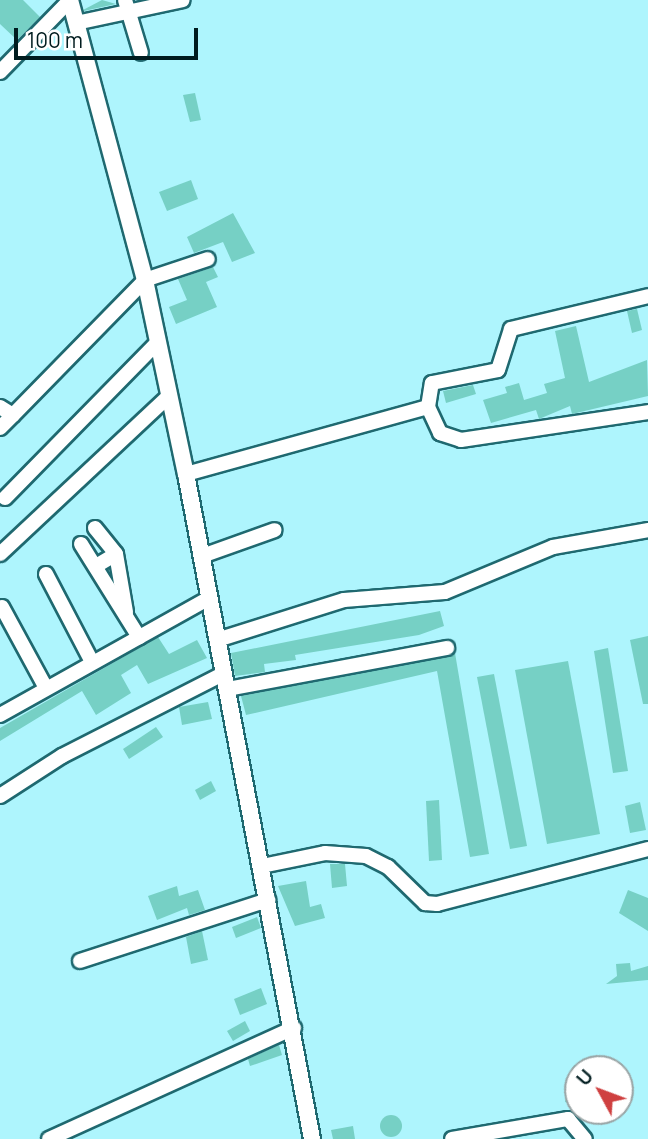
<!DOCTYPE html>
<style>
body{margin:0}
#map{position:relative;width:648px;height:1139px;overflow:hidden;background:#aef5fd;font-family:Manrope,sans-serif}
div>[style]{position:absolute}
[style*='--x']{left:calc(var(--x)*1px);top:calc(var(--y)*1px);width:calc(var(--w)*1px);rotate:calc(var(--a)*1deg)}
.building>*{inset:0;background:#76d0c5}
.round{border-radius:50%}
.roads{filter:drop-shadow(2px 0 #1f6970) drop-shadow(-2px 0 #1f6970) drop-shadow(0 2px #1f6970) drop-shadow(0 -2px #1f6970)}
.minor>*{height:14px;margin:-7px;padding:0 7px;transform-origin:7px;border-radius:7px;background:#fff}
.tertiary>*{height:16px;margin:-8px;padding:0 8px;transform-origin:8px;border-radius:8px;background:#fff}
span{translate:-50% -50%;white-space:nowrap;text-align:center;line-height:1.15;-webkit-text-stroke:5px #fff;paint-order:stroke}
.north{position:absolute;left:564px;top:1055px;width:70px;height:70px;box-sizing:border-box;background:#fff;border:2px solid #99a4a5;border-radius:50%;rotate:311deg;font-size:19px;font-weight:700;line-height:28px;text-align:center;color:#001c1f}
.north::after{content:'';display:block;margin:auto;width:24px;height:32px;background:#cf4040;clip-path:polygon(50% 0,100% 100%,50% 72%,0 100%)}
.scale{position:absolute;left:14px;top:28px;width:184px;height:32px;box-sizing:border-box;border:4px solid #001c1f;border-top:0;padding-left:9px;font-size:21px;line-height:24px;white-space:nowrap;color:#001c1f;-webkit-text-stroke:5px #fff;paint-order:stroke}
</style>
<div id="map">
<div class="building">
<div style="clip-path:polygon(0 0,23px 0,40px 17px,17px 40px,0 24px)"></div>
<div style="clip-path:polygon(102px 0,116px 4px,84px 11px,83px 10px)"></div>
<div style="clip-path:polygon(195px 93px,201px 120px,190px 122px,183px 95px)"></div>
<div style="clip-path:polygon(191px 180px,198px 199px,167px 211px,159px 192px)"></div>
<div style="clip-path:polygon(233px 213px,255px 253px,232px 262px,223px 242px,194px 253px,187px 237px)"></div>
<div style="clip-path:polygon(213px 267px,218px 277px,206px 282px,217px 307px,176px 324px,169px 307px,187px 300px,178px 279px)"></div>
<div style="clip-path:polygon(637px 309px,642px 330px,632px 333px,627px 311px)"></div>
<div style="clip-path:polygon(576px 326px,589px 382px,647px 360px,648px 396px,572px 414px,570px 406px,539px 419px,536px 410px,491px 423px,483px 400px,507px 393px,505px 387px,519px 383px,524px 400px,547px 393px,544px 384px,565px 378px,555px 331px)"></div>
<div style="clip-path:polygon(473px 385px,476px 394px,446px 403px,443px 391px)"></div>
<div style="clip-path:polygon(440px 611px,444px 626px,419px 635px,295px 655px,296px 660px,264px 664px,265px 672px,235px 676px,231px 653px)"></div>
<div style="clip-path:polygon(648px 636px,648px 704px,643px 704px,630px 640px)"></div>
<div style="clip-path:polygon(158px 637px,169px 654px,197px 640px,207px 658px,148px 684px,137px 665px,121px 675px,131px 693px,96px 715px,82px 691px,0 741px,0 728px)"></div>
<div style="clip-path:polygon(608px 648px,628px 771px,613px 773px,594px 651px)"></div>
<div style="clip-path:polygon(455px 653px,489px 854px,470px 857px,437px 671px,246px 715px,241px 696px)"></div>
<div style="clip-path:polygon(568px 661px,600px 834px,547px 844px,515px 670px)"></div>
<div style="clip-path:polygon(494px 674px,527px 846px,510px 849px,477px 677px)"></div>
<div style="clip-path:polygon(208px 702px,212px 719px,182px 725px,179px 707px)"></div>
<div style="clip-path:polygon(156px 727px,163px 737px,129px 759px,123px 749px)"></div>
<div style="clip-path:polygon(211px 781px,216px 791px,200px 800px,195px 790px)"></div>
<div style="clip-path:polygon(439px 800px,442px 860px,429px 861px,426px 801px)"></div>
<div style="clip-path:polygon(640px 802px,646px 830px,630px 833px,625px 806px)"></div>
<div style="clip-path:polygon(330px 864px,345px 864px,347px 886px,332px 888px)"></div>
<div style="clip-path:polygon(306px 881px,310px 907px,321px 904px,325px 918px,295px 926px,278px 886px)"></div>
<div style="clip-path:polygon(177px 886px,179px 896px,198px 890px,205px 910px,189px 915px,187px 908px,157px 920px,148px 896px)"></div>
<div style="clip-path:polygon(628px 890px,648px 898px,648px 931px,619px 913px)"></div>
<div style="clip-path:polygon(257px 917px,261px 928px,236px 938px,232px 927px)"></div>
<div style="clip-path:polygon(202px 931px,208px 960px,191px 964px,186px 937px)"></div>
<div style="clip-path:polygon(630px 963px,631px 971px,648px 966px,648px 980px,606px 984px,617px 976px,616px 964px)"></div>
<div style="clip-path:polygon(261px 988px,267px 1004px,240px 1015px,234px 999px)"></div>
<div style="clip-path:polygon(245px 1021px,250px 1031px,233px 1041px,227px 1031px)"></div>
<div style="clip-path:polygon(279px 1045px,282px 1055px,250px 1066px,248px 1059px)"></div>
<div style="clip-path:polygon(574px 1065px,578px 1066px,578px 1105px,565px 1102px)"></div>
<div class="round" style="left:380px;top:1115px;width:22px;height:22px"></div>
<div style="clip-path:polygon(353px 1126px,355px 1139px,333px 1139px,331px 1130px)"></div>
</div>
<div class="roads">
<div class="minor">
<div style="--x:125;--y:0;--w:55;--a:73.2"></div>
<div style="--x:76;--y:23;--w:109;--a:-12.1"></div>
<div style="--x:0;--y:72;--w:100;--a:-45.8"></div>
<div style="--x:0;--y:407;--w:15;--a:32"></div>
<div style="--x:13;--y:415;--w:189;--a:-45.6"></div>
<div style="--x:145;--y:280;--w:66;--a:-18.4"></div>
<div style="--x:428;--y:407;--w:24;--a:-81"></div>
<div style="--x:432;--y:383;--w:67;--a:-11.1"></div>
<div style="--x:498;--y:370;--w:43;--a:-72.4"></div>
<div style="--x:511;--y:329;--w:141;--a:-13.5"></div>
<div style="--x:0;--y:428;--w:18;--a:-45"></div>
<div style="--x:186;--y:474;--w:251;--a:-15.5"></div>
<div style="--x:428;--y:407;--w:29;--a:65"></div>
<div style="--x:440;--y:433;--w:22;--a:18"></div>
<div style="--x:461;--y:440;--w:189;--a:-8.5"></div>
<div style="--x:5;--y:498;--w:219;--a:-45.6"></div>
<div style="--x:95;--y:528;--w:33;--a:51"></div>
<div style="--x:81;--y:544;--w:110;--a:58.1"></div>
<div style="--x:0;--y:554;--w:231;--a:-43.1"></div>
<div style="--x:202;--y:556;--w:77;--a:-19.6"></div>
<div style="--x:96;--y:566;--w:23;--a:-31"></div>
<div style="--x:116;--y:554;--w:59;--a:80.2"></div>
<div style="--x:46;--y:574;--w:99;--a:62.4"></div>
<div style="--x:2;--y:607;--w:92;--a:61.5"></div>
<div style="--x:217;--y:640;--w:133;--a:-17.5"></div>
<div style="--x:344;--y:600;--w:101;--a:-4.5"></div>
<div style="--x:445;--y:592;--w:117;--a:-22.6"></div>
<div style="--x:553;--y:547;--w:97;--a:-10.1"></div>
<div style="--x:227;--y:689;--w:224;--a:-10.6"></div>
<div style="--x:0;--y:715;--w:240;--a:-29.2"></div>
<div style="--x:0;--y:796;--w:74;--a:-32.8"></div>
<div style="--x:62;--y:756;--w:181;--a:-27"></div>
<div style="--x:262;--y:866;--w:64;--a:-11.7"></div>
<div style="--x:325;--y:853;--w:41;--a:4.2"></div>
<div style="--x:366;--y:856;--w:25;--a:27"></div>
<div style="--x:388;--y:867;--w:52;--a:44.2"></div>
<div style="--x:425;--y:903;--w:12;--a:5"></div>
<div style="--x:437;--y:904;--w:218;--a:-14.6"></div>
<div style="--x:80;--y:961;--w:198;--a:-18"></div>
<div style="--x:49;--y:1139;--w:269;--a:-24.4"></div>
<div style="--x:452;--y:1139;--w:118;--a:-9.8"></div>
<div style="--x:568;--y:1119;--w:26;--a:50"></div>
</div>
<div class="tertiary">
<div style="--x:70;--y:0;--w:290;--a:75"></div>
<div style="--x:145;--y:280;--w:198;--a:78.1"></div>
<div style="--x:186;--y:474;--w:677;--a:79.27"></div>
</div>
</div>
<div class="north">U</div>
<div class="scale">100 m</div>
</div>
